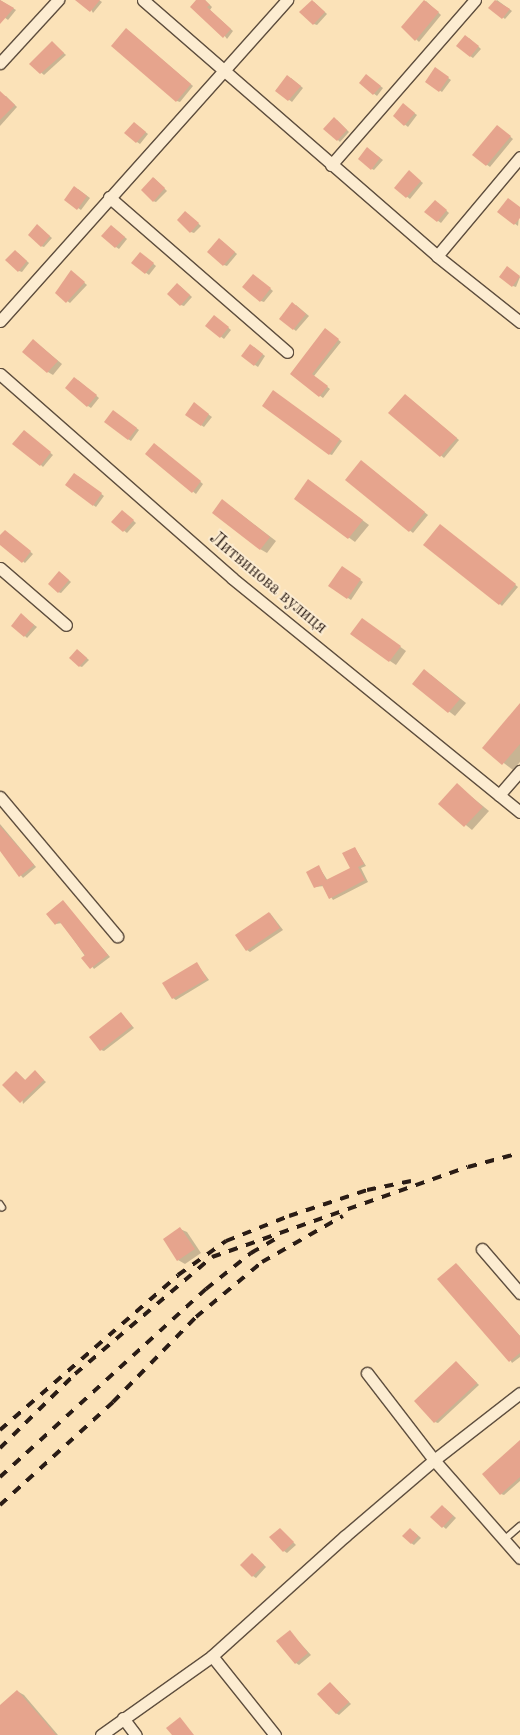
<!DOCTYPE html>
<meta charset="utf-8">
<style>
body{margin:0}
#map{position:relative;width:520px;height:1735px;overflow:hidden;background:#fbe2b8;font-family:"Old Standard TT",serif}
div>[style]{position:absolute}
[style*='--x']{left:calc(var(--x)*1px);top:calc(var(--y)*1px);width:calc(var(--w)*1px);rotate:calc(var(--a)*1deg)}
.shadow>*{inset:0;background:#0003}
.building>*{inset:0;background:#e6a48d}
.roads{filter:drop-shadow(1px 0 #5e4e3e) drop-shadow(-1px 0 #5e4e3e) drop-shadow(0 1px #5e4e3e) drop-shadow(0 -1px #5e4e3e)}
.service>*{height:5.5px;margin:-2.75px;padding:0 2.75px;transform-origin:2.75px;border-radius:2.75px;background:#fcecd1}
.minor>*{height:11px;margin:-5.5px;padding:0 5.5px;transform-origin:5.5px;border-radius:5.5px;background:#fcecd1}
.rail>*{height:4px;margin-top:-2px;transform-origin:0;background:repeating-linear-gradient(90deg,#2a1c15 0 9px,transparent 0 18px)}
span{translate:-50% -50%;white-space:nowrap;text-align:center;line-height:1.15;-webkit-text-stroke:4px #fcecd1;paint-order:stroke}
.street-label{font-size:18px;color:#2a1c15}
</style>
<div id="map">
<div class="shadow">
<div style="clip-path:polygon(0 0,16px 10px,8px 20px,0 14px)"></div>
<div style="clip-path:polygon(86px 0,99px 0,102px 2px,93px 13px)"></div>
<div style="clip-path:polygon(198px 0,205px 0,212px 7px,210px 10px,233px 31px,227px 39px)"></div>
<div style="clip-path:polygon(497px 0,512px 11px,505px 19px,490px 7px)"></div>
<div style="clip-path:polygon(426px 1px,441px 15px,419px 42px,403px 27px)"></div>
<div style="clip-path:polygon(314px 2px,327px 14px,317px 25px,314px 24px)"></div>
<div style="clip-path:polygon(129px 31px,193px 86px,180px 102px,177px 101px)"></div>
<div style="clip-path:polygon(469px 38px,481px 49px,473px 58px,470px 56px)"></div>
<div style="clip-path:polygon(55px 45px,66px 55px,44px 75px,31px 64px)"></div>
<div style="clip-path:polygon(436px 69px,451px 80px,442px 92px,427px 82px)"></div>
<div style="clip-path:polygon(291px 78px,303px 88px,292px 102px,276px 90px)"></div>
<div style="clip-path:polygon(369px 78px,383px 88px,377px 96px,360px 83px)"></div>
<div style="clip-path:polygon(6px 96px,17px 107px,0 126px,0 98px)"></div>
<div style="clip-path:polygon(406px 107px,417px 115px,408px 127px,394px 116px)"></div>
<div style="clip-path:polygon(337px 120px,349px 132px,340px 142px,338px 140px)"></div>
<div style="clip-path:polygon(137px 125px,148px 134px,140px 144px,137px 142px)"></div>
<div style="clip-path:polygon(500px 128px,513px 139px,490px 167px,474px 155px)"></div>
<div style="clip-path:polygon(370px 150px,383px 160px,374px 170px,372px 169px)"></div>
<div style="clip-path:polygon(412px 174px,423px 183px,410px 199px,396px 188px)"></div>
<div style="clip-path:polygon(154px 178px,167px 191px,156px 202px,153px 201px)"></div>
<div style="clip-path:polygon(78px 189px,90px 198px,81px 210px,78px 208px)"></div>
<div style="clip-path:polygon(438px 203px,449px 213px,441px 223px,426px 212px)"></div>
<div style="clip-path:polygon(520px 208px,518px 226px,499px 212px)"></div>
<div style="clip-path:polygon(188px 214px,201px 226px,194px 233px,191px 232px)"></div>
<div style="clip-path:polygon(40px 228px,52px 238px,44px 247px,41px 246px)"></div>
<div style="clip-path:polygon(114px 228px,127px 239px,119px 249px,116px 247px)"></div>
<div style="clip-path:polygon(222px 241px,237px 254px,227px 266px,224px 265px)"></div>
<div style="clip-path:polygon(18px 253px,29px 263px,22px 272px,19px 271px)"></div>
<div style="clip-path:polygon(143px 255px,156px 266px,149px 275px,133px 263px)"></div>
<div style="clip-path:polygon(510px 270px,520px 277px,516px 287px,513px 286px)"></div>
<div style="clip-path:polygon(74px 274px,87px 285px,70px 303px,56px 293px)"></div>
<div style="clip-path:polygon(256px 277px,273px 291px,264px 302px,261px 301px)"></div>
<div style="clip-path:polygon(180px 286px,192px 297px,184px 306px,181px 305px)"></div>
<div style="clip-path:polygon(296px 305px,309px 316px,296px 331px,281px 319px)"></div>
<div style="clip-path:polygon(217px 318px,231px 330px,224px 339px,207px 326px)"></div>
<div style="clip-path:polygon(329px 332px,341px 342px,314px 376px,330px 389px,323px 398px,291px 374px)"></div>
<div style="clip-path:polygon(38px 344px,62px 364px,53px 375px,48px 372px)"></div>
<div style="clip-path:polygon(254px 347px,265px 356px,258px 367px,255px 365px)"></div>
<div style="clip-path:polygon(78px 380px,99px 398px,91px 408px,88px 406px)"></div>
<div style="clip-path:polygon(277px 394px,342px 441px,332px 455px,329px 454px)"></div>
<div style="clip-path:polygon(408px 397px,459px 440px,444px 458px,390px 413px)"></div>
<div style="clip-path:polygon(197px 406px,212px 417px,204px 427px,201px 425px)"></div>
<div style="clip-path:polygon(116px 413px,139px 430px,131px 441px,128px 439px)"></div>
<div style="clip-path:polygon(27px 434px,53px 455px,43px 467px,41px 465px)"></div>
<div style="clip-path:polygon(157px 446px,203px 484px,196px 494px,147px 454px)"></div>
<div style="clip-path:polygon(364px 463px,428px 515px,413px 533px,347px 480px)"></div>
<div style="clip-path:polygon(78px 476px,104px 496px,96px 507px,66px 485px)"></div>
<div style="clip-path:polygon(315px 485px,369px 525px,355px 542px,296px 499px)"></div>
<div style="clip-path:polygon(229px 505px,276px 541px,267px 553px,260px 549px)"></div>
<div style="clip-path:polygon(125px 513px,136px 523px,127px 533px,113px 522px)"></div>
<div style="clip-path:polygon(443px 527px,518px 587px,502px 606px,500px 604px)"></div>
<div style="clip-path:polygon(8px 533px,33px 554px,25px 563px,0 543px,0 537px)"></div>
<div style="clip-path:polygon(345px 569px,363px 582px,351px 600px,348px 598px)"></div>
<div style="clip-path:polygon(62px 574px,71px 582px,61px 593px,58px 592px)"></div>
<div style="clip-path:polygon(24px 617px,37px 627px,27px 638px,25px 636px)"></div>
<div style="clip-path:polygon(369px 624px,406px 651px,396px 665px,390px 661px)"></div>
<div style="clip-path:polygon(80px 652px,89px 660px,82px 667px,79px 666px)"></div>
<div style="clip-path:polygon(431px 675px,466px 703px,455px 716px,413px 684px)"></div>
<div style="clip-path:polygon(520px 705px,520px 762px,513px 770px,484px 748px)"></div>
<div style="clip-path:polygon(457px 785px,489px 811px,472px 830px,440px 804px)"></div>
<div style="clip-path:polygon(0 824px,36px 867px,23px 878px,0 850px)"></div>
<div style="clip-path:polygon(355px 848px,366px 866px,361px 868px,368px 882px,333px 900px,324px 886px,315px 887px,319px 867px,328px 881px,352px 869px)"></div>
<div style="clip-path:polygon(63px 902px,110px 957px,94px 969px,62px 923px,56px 924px)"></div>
<div style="clip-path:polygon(270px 913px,283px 930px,250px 952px,247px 950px)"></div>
<div style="clip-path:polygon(197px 964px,209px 980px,176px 1000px,173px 998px)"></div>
<div style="clip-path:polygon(121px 1013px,134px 1028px,104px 1051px,101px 1050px)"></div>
<div style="clip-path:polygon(17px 1072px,26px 1081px,35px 1072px,46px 1082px,23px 1104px)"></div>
<div style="clip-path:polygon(180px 1229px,187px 1232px,201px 1253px,185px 1264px,178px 1260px)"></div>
<div style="clip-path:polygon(457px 1264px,520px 1336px,520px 1357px,512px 1363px)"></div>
<div style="clip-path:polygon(457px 1363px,479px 1385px,438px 1423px,435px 1422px)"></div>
<div style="clip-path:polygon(520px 1442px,520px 1481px,504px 1495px,501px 1494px)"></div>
<div style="clip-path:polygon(445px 1508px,456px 1518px,446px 1529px,432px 1517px)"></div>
<div style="clip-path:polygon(280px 1529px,296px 1545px,287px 1553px,284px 1551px)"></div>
<div style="clip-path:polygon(413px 1531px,421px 1538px,414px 1545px,411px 1543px)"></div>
<div style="clip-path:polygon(255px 1556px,266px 1567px,256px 1578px,253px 1576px)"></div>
<div style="clip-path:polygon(290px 1632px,311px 1655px,299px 1665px,296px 1663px)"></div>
<div style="clip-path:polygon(333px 1686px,351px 1704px,339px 1715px,336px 1713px)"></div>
<div style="clip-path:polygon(17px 1691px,24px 1695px,58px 1735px,0 1735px,0 1707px)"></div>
</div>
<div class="building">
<div style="clip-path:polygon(0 0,14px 8px,0 24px)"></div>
<div style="clip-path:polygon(75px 0,100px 0,90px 12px)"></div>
<div style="clip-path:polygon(196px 0,205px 0,210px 5px,207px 7px,231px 29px,223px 38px,190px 7px)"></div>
<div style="clip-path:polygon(312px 0,325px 12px,313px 25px,299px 12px)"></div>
<div style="clip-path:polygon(424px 0,439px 12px,415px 41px,401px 27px)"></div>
<div style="clip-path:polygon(495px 0,510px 9px,502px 19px,488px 8px)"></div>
<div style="clip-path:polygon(126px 28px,191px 84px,176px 102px,111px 46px)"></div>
<div style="clip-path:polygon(465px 35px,479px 46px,470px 57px,456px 46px)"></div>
<div style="clip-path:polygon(52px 41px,64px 53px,40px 74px,29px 64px)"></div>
<div style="clip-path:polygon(435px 67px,449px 77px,439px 92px,425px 82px)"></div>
<div style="clip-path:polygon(366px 74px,381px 86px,373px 95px,359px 83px)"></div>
<div style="clip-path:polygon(287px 75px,301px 86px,288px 101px,275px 91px)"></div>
<div style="clip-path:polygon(0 91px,15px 105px,0 120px)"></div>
<div style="clip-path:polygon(403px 103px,415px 113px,404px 126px,393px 116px)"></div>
<div style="clip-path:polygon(334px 117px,347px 130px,337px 141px,323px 129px)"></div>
<div style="clip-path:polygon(134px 122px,146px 132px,136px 143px,124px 133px)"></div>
<div style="clip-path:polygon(497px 125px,511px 136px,486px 166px,472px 155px)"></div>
<div style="clip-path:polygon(367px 147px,380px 158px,371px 170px,358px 159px)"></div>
<div style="clip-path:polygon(409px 170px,421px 181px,406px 198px,394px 188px)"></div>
<div style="clip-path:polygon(153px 177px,165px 188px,153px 202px,141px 190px)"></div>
<div style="clip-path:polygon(74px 186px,87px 196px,77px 210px,64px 200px)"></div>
<div style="clip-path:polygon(508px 198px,520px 207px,520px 218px,514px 225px,497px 212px)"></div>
<div style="clip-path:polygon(435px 200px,447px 210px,437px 222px,424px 212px)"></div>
<div style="clip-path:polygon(185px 211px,199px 223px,190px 233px,177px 220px)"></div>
<div style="clip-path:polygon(37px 224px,50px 236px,41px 247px,28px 235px)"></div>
<div style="clip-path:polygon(111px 225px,125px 237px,115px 248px,101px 236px)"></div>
<div style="clip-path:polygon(219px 238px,235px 252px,223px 266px,207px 252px)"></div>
<div style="clip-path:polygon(15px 250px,27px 261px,18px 272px,5px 260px)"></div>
<div style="clip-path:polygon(140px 252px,154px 263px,145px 274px,131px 263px)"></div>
<div style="clip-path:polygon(507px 266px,520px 276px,512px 287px,499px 277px)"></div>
<div style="clip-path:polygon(71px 270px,85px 282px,66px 303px,55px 293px)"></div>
<div style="clip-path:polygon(253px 274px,271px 288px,260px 302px,242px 287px)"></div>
<div style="clip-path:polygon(177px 283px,190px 295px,180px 306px,167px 294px)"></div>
<div style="clip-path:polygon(292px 302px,306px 314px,293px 330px,279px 319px)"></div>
<div style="clip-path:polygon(214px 315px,229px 327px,220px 338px,205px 326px)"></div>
<div style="clip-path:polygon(325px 328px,339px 339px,312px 374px,328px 386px,319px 397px,290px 374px)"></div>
<div style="clip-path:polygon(33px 339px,58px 361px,47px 373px,22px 352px)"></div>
<div style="clip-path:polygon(250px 344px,263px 354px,254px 366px,241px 356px)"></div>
<div style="clip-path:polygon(74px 377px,97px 395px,87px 407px,65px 388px)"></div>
<div style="clip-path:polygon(273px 390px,340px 439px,329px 455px,262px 406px)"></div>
<div style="clip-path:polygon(405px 394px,457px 438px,440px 457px,388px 413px)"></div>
<div style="clip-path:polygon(194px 402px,209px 414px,201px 426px,185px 415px)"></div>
<div style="clip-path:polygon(113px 410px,137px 428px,128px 440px,104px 422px)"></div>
<div style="clip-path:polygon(24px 430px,51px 452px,40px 466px,12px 444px)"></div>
<div style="clip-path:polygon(154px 443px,201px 481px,192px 493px,145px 454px)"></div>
<div style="clip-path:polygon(361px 460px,425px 512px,409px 532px,345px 480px)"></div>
<div style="clip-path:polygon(74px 473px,102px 493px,93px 506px,65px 485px)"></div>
<div style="clip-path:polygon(308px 479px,363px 520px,348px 539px,294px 499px)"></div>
<div style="clip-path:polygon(222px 499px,270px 537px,260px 550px,212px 513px)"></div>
<div style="clip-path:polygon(122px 510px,134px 520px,123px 532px,111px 522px)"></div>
<div style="clip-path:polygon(440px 524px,516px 584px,499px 605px,423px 545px)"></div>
<div style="clip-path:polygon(5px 530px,31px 551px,22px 563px,0 545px,0 535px)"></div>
<div style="clip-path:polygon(342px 566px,361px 579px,347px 599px,328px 586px)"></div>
<div style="clip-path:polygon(59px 571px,69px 580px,58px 593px,48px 584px)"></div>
<div style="clip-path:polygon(21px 613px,34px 625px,24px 637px,11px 626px)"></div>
<div style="clip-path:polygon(362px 618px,401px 646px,389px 662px,350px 634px)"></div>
<div style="clip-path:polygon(77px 649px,87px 658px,79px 667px,69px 658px)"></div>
<div style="clip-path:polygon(424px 669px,460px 699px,448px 713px,412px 684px)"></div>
<div style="clip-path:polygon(520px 703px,520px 744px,502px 765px,482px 748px)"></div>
<div style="clip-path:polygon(457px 783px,483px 807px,464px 827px,438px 804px)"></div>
<div style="clip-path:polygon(0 826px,34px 865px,19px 877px,0 851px)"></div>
<div style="clip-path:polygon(355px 847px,364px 864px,358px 867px,365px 880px,329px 899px,322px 885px,314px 888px,306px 872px,319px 865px,326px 880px,350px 868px,342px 853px)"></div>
<div style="clip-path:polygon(63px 900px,108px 955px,90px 969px,81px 958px,85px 955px,59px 921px,55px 925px,46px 914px)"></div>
<div style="clip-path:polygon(269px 912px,280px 928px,246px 951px,235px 935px)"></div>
<div style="clip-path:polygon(197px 962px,207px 979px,172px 999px,162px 983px)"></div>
<div style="clip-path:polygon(121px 1012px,132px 1026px,100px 1051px,89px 1037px)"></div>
<div style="clip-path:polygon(35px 1070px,44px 1080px,20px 1103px,2px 1085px,16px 1071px,25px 1080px)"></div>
<div style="clip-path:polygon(180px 1227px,195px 1249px,177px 1261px,163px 1239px)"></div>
<div style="clip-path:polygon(456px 1263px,520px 1336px,520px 1353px,509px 1362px,437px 1279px)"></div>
<div style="clip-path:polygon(456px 1361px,477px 1383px,434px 1423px,414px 1401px)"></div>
<div style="clip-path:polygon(520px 1440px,520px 1477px,500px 1495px,482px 1474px)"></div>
<div style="clip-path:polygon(442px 1505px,453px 1516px,442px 1528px,430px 1517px)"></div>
<div style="clip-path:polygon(280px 1528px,294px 1542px,283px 1552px,269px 1537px)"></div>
<div style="clip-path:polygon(410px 1528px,418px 1536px,411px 1544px,402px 1536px)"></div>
<div style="clip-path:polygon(252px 1553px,264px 1565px,252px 1577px,240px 1565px)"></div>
<div style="clip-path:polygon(290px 1630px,308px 1653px,295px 1664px,276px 1641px)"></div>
<div style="clip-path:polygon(330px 1682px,349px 1702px,336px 1714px,317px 1694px)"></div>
<div style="clip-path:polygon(17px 1690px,46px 1723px,56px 1735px,0 1735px,0 1705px)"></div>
<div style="clip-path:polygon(180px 1717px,194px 1735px,172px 1735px,166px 1728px)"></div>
</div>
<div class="roads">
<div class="service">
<div style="--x:0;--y:1204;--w:4;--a:56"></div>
<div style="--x:504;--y:1540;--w:21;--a:-41"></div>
</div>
<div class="minor">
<div style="--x:143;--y:0;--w:390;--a:41"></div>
<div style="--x:437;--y:256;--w:106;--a:38.5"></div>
<div style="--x:0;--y:63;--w:86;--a:-47.4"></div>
<div style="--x:331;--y:165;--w:219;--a:-48.9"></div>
<div style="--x:109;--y:197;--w:236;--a:41"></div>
<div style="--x:437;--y:256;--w:129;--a:-50"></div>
<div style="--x:0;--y:321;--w:431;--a:-48.2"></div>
<div style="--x:0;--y:374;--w:309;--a:41.3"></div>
<div style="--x:232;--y:578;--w:371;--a:39.1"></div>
<div style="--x:0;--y:568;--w:87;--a:40.8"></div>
<div style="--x:499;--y:795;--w:32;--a:-49"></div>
<div style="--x:0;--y:797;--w:182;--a:49.9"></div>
<div style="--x:482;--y:1249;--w:58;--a:49.2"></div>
<div style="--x:367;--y:1373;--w:110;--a:52.4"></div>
<div style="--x:434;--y:1460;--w:130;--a:48.7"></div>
<div style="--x:212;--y:1656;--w:101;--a:51.4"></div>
<div style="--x:123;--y:1718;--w:21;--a:53"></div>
<div style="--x:101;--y:1735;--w:136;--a:-35.4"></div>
<div style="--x:212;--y:1656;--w:179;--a:-42.1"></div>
<div style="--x:345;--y:1536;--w:117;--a:-40.5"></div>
<div style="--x:434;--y:1460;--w:109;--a:-37.9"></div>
</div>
</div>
<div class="rail">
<div style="--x:0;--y:1430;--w:236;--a:-41"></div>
<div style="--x:178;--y:1275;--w:59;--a:-35.3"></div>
<div style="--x:226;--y:1241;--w:68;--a:-21.6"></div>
<div style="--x:289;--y:1216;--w:82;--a:-18.4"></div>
<div style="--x:367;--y:1190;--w:45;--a:-11.6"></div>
<div style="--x:0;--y:1448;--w:105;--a:-44.6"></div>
<div style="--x:75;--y:1374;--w:180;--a:-40.5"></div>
<div style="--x:212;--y:1257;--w:271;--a:-19.4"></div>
<div style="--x:468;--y:1167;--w:54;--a:-15.1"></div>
<div style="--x:0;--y:1477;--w:279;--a:-42.4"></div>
<div style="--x:206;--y:1289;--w:58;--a:-38.7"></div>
<div style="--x:251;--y:1253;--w:34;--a:-30"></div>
<div style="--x:0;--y:1505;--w:153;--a:-42.3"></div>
<div style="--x:113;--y:1402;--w:119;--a:-45.7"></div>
<div style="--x:196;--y:1317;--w:86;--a:-39.8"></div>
<div style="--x:262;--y:1262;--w:93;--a:-29.6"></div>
</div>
<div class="street-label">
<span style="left:268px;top:583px;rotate:40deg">Литвинова вулиця</span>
</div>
</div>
